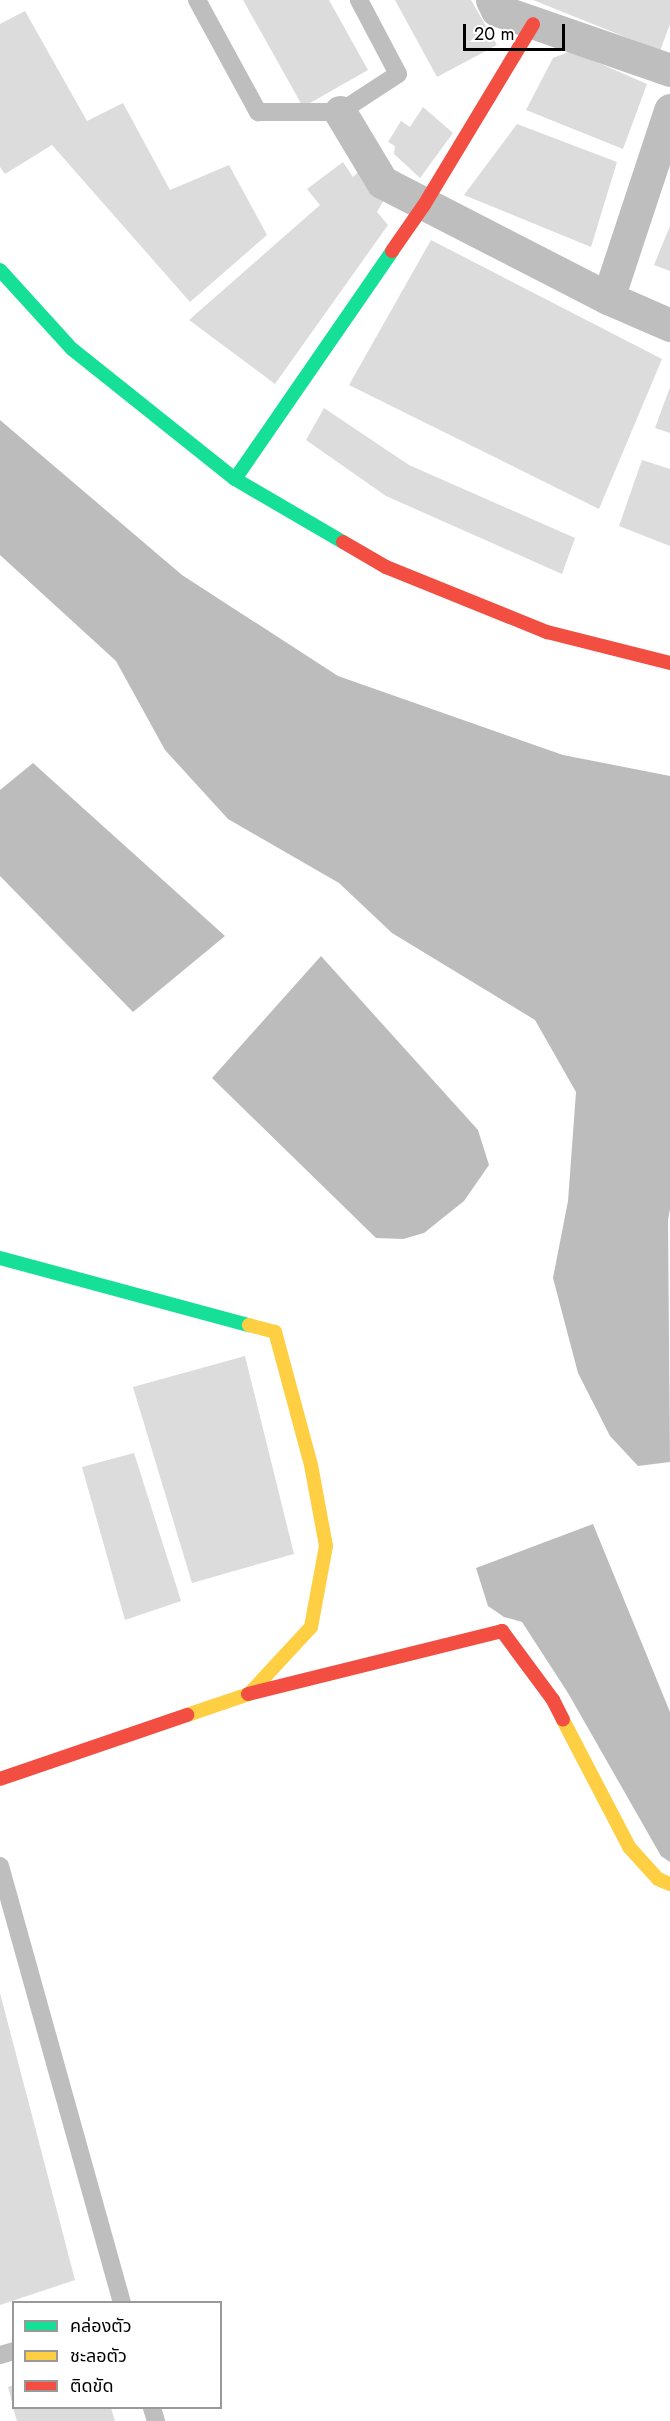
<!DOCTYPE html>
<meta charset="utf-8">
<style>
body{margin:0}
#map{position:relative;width:670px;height:2421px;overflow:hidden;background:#fff;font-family:Jost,"Noto Sans Thai",sans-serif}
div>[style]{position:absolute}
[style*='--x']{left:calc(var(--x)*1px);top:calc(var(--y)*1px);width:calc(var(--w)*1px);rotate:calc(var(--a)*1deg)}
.water>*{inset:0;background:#bcbcbc}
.building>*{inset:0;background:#dcdcdc}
.lane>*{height:18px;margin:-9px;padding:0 9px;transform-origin:9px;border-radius:9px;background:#bebebe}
.street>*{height:33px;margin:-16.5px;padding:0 16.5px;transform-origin:16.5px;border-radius:16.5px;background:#bebebe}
.fast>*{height:14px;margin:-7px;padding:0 7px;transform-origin:7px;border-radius:7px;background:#16e098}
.slow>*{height:14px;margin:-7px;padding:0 7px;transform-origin:7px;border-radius:7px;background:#ffcf43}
.jam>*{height:14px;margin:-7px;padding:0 7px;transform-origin:7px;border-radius:7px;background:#f24e42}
span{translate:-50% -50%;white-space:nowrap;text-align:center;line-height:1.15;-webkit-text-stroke:4.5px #fff;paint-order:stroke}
.legend{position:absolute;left:12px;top:2301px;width:210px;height:108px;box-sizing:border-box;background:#fff;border:2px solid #999;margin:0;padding:8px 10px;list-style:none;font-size:18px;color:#000}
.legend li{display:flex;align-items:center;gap:12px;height:30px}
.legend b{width:30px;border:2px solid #999}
.scale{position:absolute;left:463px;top:24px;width:102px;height:27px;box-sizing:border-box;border:3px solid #000;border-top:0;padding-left:8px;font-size:18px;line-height:21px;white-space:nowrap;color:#000;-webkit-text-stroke:4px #fff;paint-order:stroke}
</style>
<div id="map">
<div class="water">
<div style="clip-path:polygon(0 420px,182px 575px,338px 676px,563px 755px,670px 776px,670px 1209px,668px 1220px,670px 1462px,638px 1466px,610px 1436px,578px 1373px,553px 1278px,568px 1201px,576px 1092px,535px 1020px,392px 933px,339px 883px,228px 819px,165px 750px,116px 661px,0 555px)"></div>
<div style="clip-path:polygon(33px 763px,225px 936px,133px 1012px,0 876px,0 790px)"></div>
<div style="clip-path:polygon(321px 956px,478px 1130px,489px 1165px,464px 1201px,424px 1233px,403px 1239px,376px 1238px,212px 1078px)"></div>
<div style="clip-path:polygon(593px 1524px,670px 1712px,670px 1862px,661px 1856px,568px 1693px,522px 1622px,504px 1617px,488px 1606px,476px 1568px)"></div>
</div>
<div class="building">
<div style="clip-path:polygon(243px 0,329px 0,368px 70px,303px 107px)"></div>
<div style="clip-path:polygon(395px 0,471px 0,497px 45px,437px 77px)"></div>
<div style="clip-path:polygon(533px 0,670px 0,670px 24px,660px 51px)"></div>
<div style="clip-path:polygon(25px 11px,87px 121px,123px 103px,170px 190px,229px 165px,267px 235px,190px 302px,52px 145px,5px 174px,0 167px,0 24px)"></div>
<div style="clip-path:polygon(571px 51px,647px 84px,623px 149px,526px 110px,553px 58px)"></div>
<div style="clip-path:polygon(423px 107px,453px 133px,420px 178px,394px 154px,395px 146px,388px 142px,401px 121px,410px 127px)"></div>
<div style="clip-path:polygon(517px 124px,617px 162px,591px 247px,464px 195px)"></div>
<div style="clip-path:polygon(343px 162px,353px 177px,359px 171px,385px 198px,377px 212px,388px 225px,275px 384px,189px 320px,320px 205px,307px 189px)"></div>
<div style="clip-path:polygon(670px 226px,670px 271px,654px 265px)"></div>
<div style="clip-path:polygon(431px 240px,662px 359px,599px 509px,349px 385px)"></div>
<div style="clip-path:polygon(670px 387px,670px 433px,655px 428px)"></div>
<div style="clip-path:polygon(324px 408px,409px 465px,575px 538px,562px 574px,386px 496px,306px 440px)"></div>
<div style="clip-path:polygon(642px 460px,670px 469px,670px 546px,619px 526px)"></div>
<div style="clip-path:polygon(245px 1356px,294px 1554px,192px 1583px,133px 1387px)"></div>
<div style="clip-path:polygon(134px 1453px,181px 1601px,125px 1620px,82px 1467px)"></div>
<div style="clip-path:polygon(0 1993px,75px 2280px,0 2305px)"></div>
<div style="clip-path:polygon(14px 2385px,14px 2406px,13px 2406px,8px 2387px)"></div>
<div style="clip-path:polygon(13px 2408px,111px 2408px,115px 2421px,17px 2421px)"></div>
</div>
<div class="lane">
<div style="--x:197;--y:0;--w:128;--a:61.4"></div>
<div style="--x:258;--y:112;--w:82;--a:0"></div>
<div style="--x:340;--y:112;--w:69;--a:-33.2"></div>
<div style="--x:398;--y:74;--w:84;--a:-117.8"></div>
<div style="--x:0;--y:1866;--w:453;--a:74.4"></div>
<div style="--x:0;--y:2355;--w:15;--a:-16"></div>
<div style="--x:152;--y:2408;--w:14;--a:73"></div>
</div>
<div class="street">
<div style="--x:492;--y:0;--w:11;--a:63"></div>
<div style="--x:497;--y:10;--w:183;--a:19.1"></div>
<div style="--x:340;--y:112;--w:82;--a:59"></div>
<div style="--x:382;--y:182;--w:254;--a:27.2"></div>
<div style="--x:608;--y:298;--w:68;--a:23.5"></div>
<div style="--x:608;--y:298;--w:198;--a:-71.7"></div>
</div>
<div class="fast">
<div style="--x:0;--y:270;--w:107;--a:47.7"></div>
<div style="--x:72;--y:349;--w:208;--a:38.6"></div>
<div style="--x:235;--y:479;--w:125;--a:30.3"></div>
<div style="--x:235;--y:479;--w:277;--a:-55.4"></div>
<div style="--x:0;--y:1258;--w:258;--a:15.1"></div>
</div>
<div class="slow">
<div style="--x:187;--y:1715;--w:65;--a:-18.7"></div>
<div style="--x:249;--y:1694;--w:91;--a:-47.2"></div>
<div style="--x:311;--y:1627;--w:82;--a:-79.5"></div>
<div style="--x:326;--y:1546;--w:82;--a:-100.5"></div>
<div style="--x:311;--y:1465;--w:138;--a:-105.1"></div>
<div style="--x:275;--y:1332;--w:27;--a:-165"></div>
<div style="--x:563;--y:1720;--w:143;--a:62.5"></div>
<div style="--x:629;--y:1847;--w:43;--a:47.8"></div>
<div style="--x:658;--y:1879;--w:13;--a:23"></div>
</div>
<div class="jam">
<div style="--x:392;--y:251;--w:56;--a:-55.2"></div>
<div style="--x:424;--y:205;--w:211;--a:-58.9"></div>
<div style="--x:343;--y:542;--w:50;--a:30.2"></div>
<div style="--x:386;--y:567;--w:174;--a:22"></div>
<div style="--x:547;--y:632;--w:127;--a:14.1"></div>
<div style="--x:248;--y:1694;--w:262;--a:-13.9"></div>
<div style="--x:502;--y:1631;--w:86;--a:53.5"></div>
<div style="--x:553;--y:1700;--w:22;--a:63"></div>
<div style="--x:0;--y:1779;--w:198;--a:-18.9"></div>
</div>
<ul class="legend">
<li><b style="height:8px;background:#16e098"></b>คล่องตัว</li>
<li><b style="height:8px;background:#ffcf43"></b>ชะลอตัว</li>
<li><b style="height:8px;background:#f24e42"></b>ติดขัด</li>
</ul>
<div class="scale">20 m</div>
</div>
